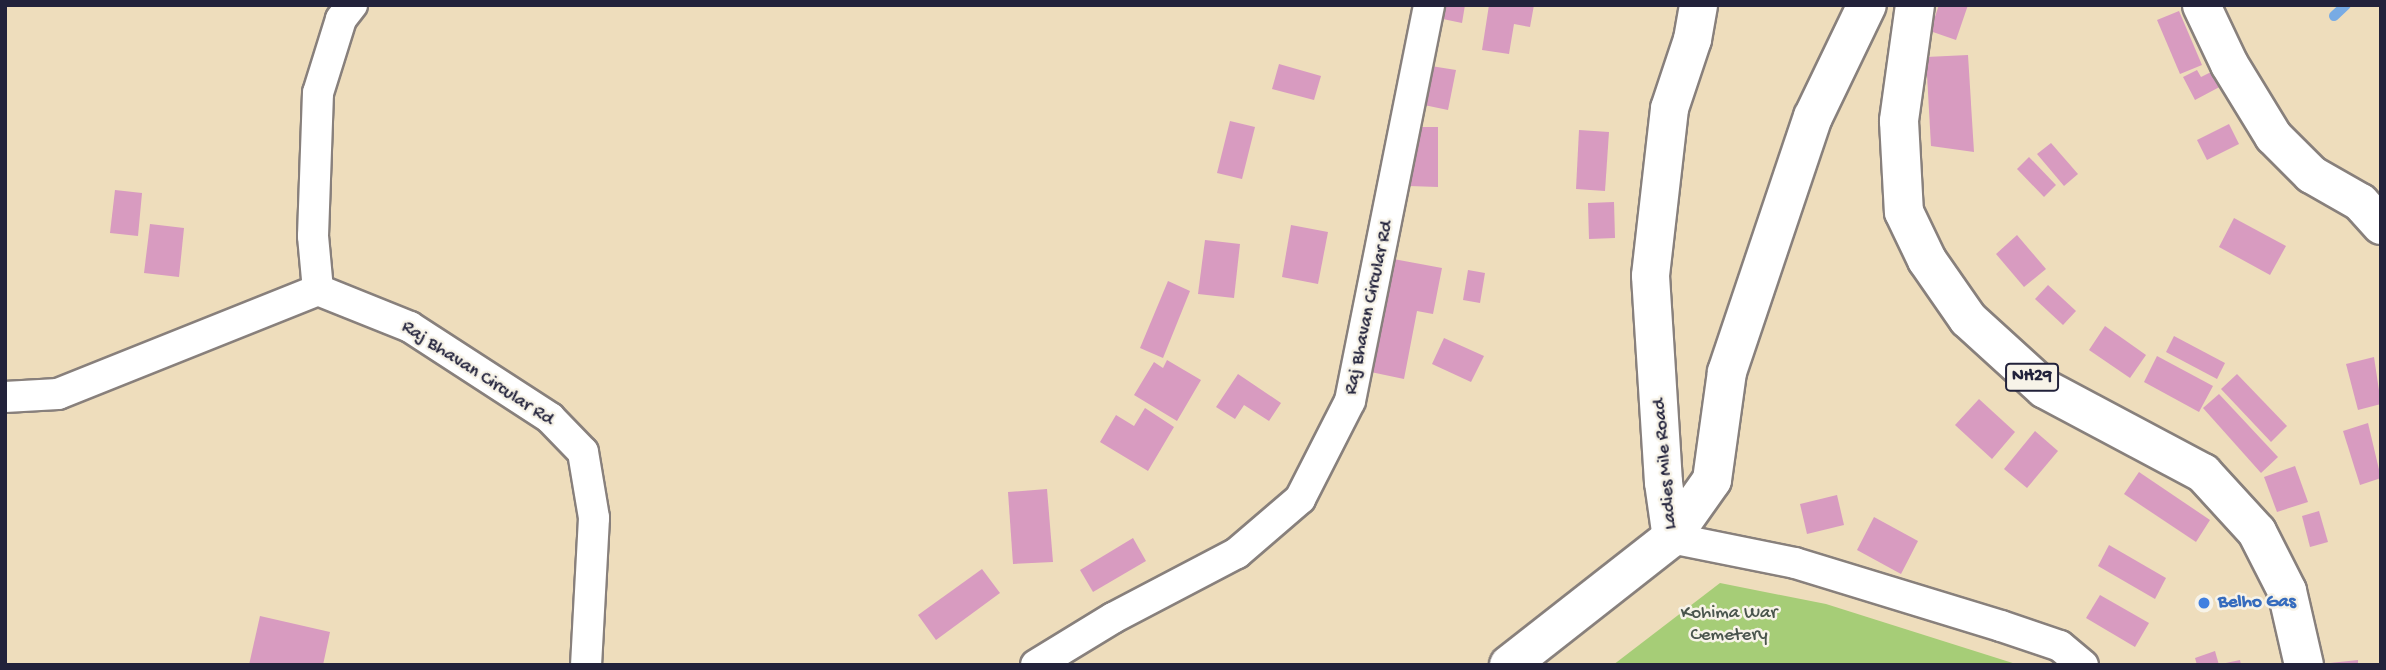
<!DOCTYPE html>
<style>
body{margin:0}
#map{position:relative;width:2386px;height:670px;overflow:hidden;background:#eeddbc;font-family:"Gochi Hand",sans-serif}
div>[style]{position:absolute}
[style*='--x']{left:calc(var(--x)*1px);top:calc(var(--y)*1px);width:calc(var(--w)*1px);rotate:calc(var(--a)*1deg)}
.green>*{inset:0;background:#a6cd77}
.stream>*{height:10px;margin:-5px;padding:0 5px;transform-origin:5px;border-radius:5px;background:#78abe4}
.building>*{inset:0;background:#d89bc0}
.roads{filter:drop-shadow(2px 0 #88807c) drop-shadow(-2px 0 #88807c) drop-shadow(0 2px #88807c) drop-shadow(0 -2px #88807c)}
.minor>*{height:30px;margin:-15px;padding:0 15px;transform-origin:15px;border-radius:15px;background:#fff}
.tertiary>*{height:37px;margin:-18.5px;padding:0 18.5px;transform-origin:18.5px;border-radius:18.5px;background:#fff}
.secondary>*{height:38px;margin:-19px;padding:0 19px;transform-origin:19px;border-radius:19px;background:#fff}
.trunk>*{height:38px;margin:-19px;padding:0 19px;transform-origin:19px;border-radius:19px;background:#fff}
.dots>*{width:19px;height:19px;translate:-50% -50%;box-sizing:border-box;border:4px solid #f7f3e8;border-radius:50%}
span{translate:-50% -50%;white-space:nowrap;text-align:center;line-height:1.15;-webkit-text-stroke:5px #f7f3e8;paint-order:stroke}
.shield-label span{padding:2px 5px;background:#f7f3e8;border:2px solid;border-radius:5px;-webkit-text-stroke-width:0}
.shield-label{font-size:18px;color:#22223b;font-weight:700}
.street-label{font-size:19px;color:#22223b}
.shop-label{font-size:19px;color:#366cbe;font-weight:700}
.left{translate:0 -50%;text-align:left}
.park-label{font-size:19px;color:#4a554d}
.frame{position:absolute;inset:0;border:7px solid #22223b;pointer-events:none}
</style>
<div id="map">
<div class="green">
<div style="clip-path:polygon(1720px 583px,1826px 604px,2019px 665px,1613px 665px)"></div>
</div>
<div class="stream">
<div style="--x:2334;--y:16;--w:16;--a:-43"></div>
</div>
<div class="building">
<div style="clip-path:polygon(1440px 5px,1465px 5px,1462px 23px,1438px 18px)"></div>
<div style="clip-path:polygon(1489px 5px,1534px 5px,1530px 27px,1514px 24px,1509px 54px,1482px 50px)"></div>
<div style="clip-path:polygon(1939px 5px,1968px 5px,1956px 40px,1930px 31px)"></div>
<div style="clip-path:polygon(2179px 11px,2202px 65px,2180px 74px,2157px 20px)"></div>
<div style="clip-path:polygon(1968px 55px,1974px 152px,1931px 146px,1926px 57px)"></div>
<div style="clip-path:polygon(1279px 64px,1321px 76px,1314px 100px,1272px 89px)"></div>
<div style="clip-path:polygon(1431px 66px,1456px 70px,1448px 110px,1424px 105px)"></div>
<div style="clip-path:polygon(2219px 68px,2227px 83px,2195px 100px,2183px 77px,2197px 70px,2201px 77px)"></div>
<div style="clip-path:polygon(1230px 121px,1255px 127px,1242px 179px,1217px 173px)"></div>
<div style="clip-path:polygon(2229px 124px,2239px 144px,2207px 160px,2197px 140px)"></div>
<div style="clip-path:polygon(1409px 127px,1438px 127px,1438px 187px,1409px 186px)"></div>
<div style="clip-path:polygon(1579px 130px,1609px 132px,1605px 191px,1576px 189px)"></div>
<div style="clip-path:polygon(2051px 143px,2078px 174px,2064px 186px,2037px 154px)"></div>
<div style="clip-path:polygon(2029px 157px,2056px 185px,2044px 197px,2017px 169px)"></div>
<div style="clip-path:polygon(115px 190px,142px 193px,138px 236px,110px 233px)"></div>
<div style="clip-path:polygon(1614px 202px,1615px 238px,1589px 239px,1588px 203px)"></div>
<div style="clip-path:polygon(2234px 218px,2286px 246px,2270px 275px,2219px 247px)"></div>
<div style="clip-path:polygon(150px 224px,184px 228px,179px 277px,144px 273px)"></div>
<div style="clip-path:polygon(1291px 225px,1328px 232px,1318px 284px,1282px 277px)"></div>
<div style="clip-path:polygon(2017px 235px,2046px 269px,2024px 287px,1996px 254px)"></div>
<div style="clip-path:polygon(1205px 240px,1240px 244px,1234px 298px,1198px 294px)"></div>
<div style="clip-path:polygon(1388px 258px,1442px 268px,1433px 314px,1417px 311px,1404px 379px,1366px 371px)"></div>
<div style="clip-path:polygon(1468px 270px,1485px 273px,1480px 303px,1463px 300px)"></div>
<div style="clip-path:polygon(1168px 281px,1190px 291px,1163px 358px,1140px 348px)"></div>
<div style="clip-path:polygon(2048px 285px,2076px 311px,2063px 325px,2035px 299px)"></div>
<div style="clip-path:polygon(2105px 326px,2146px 355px,2130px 378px,2089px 350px)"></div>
<div style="clip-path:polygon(2174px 336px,2225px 363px,2217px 379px,2166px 352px)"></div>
<div style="clip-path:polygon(1444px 338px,1484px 356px,1471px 382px,1432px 364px)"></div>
<div style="clip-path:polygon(2157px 356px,2213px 386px,2199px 412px,2144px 382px)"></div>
<div style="clip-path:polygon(2374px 357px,2381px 404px,2358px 410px,2346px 364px)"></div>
<div style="clip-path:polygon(1167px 360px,1201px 380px,1177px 421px,1134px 395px,1154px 362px,1163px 368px)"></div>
<div style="clip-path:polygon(1238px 374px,1281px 403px,1269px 421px,1244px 405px,1235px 419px,1216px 407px)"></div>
<div style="clip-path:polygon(2237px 374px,2287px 426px,2271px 442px,2221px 389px)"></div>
<div style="clip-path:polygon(2219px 394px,2278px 457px,2261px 473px,2203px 408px)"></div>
<div style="clip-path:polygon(1979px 399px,2015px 432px,1992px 459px,1955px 425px)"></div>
<div style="clip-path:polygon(1145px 408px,1174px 427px,1148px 471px,1100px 442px,1116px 415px,1134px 426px)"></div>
<div style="clip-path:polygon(2368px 423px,2381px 478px,2360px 485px,2343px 431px)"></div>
<div style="clip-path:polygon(2035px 431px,2058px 451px,2027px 488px,2004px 469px)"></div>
<div style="clip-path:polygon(2295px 466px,2308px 502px,2277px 512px,2264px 477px)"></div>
<div style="clip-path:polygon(2139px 472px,2210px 520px,2196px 542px,2124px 494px)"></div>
<div style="clip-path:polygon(1047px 489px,1053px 562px,1013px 564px,1008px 492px)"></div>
<div style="clip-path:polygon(1837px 495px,1844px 525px,1807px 534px,1800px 504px)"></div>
<div style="clip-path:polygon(2319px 511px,2328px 542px,2310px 547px,2302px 516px)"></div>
<div style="clip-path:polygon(1874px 517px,1918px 541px,1901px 574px,1857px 550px)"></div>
<div style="clip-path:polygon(1133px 538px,1146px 561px,1093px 592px,1080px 570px)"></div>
<div style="clip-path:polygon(2109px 545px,2166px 578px,2155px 599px,2098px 566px)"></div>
<div style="clip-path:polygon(982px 569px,1000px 593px,936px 640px,918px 615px)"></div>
<div style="clip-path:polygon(2100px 595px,2149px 623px,2135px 647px,2086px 618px)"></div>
<div style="clip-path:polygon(260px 616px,330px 632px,323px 665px,249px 665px)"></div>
<div style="clip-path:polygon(2215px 651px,2219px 665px,2197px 665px,2195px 658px)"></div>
<div style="clip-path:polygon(2240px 660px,2241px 665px,2221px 665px,2221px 664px)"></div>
<div style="clip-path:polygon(2358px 660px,2358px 665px,2330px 665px,2330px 663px)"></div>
</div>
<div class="roads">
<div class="minor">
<div style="--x:318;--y:290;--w:54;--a:-95.3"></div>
<div style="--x:313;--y:236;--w:143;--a:-88"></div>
<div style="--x:318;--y:93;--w:77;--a:-72.7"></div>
<div style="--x:341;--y:19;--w:18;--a:-52"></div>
<div style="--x:5;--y:397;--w:53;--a:-3.2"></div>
<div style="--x:58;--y:394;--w:280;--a:-21.8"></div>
<div style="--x:318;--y:290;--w:99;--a:21.9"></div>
<div style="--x:410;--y:327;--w:167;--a:33"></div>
<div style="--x:550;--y:418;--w:47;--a:45.9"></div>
<div style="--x:583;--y:452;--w:67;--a:80.5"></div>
<div style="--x:594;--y:518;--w:147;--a:93.1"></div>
<div style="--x:1671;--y:538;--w:126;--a:11.4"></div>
<div style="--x:1795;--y:563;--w:215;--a:17"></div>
<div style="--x:2001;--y:626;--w:62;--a:18.7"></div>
<div style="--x:2060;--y:646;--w:30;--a:40"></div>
<div style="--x:1036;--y:665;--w:90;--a:-31.4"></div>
<div style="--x:1113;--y:618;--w:140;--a:-27.7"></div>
<div style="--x:1237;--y:553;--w:83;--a:-40.6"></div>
<div style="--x:1300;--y:499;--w:110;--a:-63"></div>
<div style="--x:1350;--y:401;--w:404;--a:-78.7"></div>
</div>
<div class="tertiary">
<div style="--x:2201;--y:5;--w:65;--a:64.6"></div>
<div style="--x:2229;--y:64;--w:84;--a:58.6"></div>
<div style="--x:2273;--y:136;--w:54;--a:45"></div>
<div style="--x:2311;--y:174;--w:56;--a:29.7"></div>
<div style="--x:2360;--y:202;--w:31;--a:48"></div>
<div style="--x:1671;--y:538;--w:57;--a:-98.1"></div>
<div style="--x:1663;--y:482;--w:207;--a:-93.6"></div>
<div style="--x:1650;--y:275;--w:168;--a:-83.5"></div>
<div style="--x:1669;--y:108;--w:73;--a:-71.6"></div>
<div style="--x:1692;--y:39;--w:35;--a:-80"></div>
</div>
<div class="secondary">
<div style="--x:1509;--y:665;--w:206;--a:-38.1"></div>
<div style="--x:1671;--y:538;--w:71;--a:-54.7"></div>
<div style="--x:1712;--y:480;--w:109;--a:-82.1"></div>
<div style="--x:1727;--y:372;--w:269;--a:-71.4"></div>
<div style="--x:1813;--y:117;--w:124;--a:-64.3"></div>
</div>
<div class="trunk">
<div style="--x:1915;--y:5;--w:117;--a:97.9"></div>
<div style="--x:1899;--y:121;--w:91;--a:86.9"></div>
<div style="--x:1904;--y:212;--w:53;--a:64.4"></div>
<div style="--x:1927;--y:260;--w:72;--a:55.2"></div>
<div style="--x:1968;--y:319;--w:104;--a:42.3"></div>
<div style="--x:2045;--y:389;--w:179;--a:28"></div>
<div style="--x:2203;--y:473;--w:80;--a:47.5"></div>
<div style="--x:2257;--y:532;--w:66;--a:63"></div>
<div style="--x:2287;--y:591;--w:76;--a:77.1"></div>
</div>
</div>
<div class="dots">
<div style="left:2204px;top:603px;background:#3f7fe0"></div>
</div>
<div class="shield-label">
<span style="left:2032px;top:377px">NH29</span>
</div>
<div class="street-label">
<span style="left:1370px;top:308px;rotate:-78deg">Raj Bhavan Circular Rd</span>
<span style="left:477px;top:374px;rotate:33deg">Raj Bhavan Circular Rd</span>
<span style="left:1666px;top:464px;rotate:-95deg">Ladies Mile Road</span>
</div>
<div class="shop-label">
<span class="left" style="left:2218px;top:603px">Belho Gas</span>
</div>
<div class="park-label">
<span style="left:1729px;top:625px">Kohima War<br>Cemetery</span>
</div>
<div class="frame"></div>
</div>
